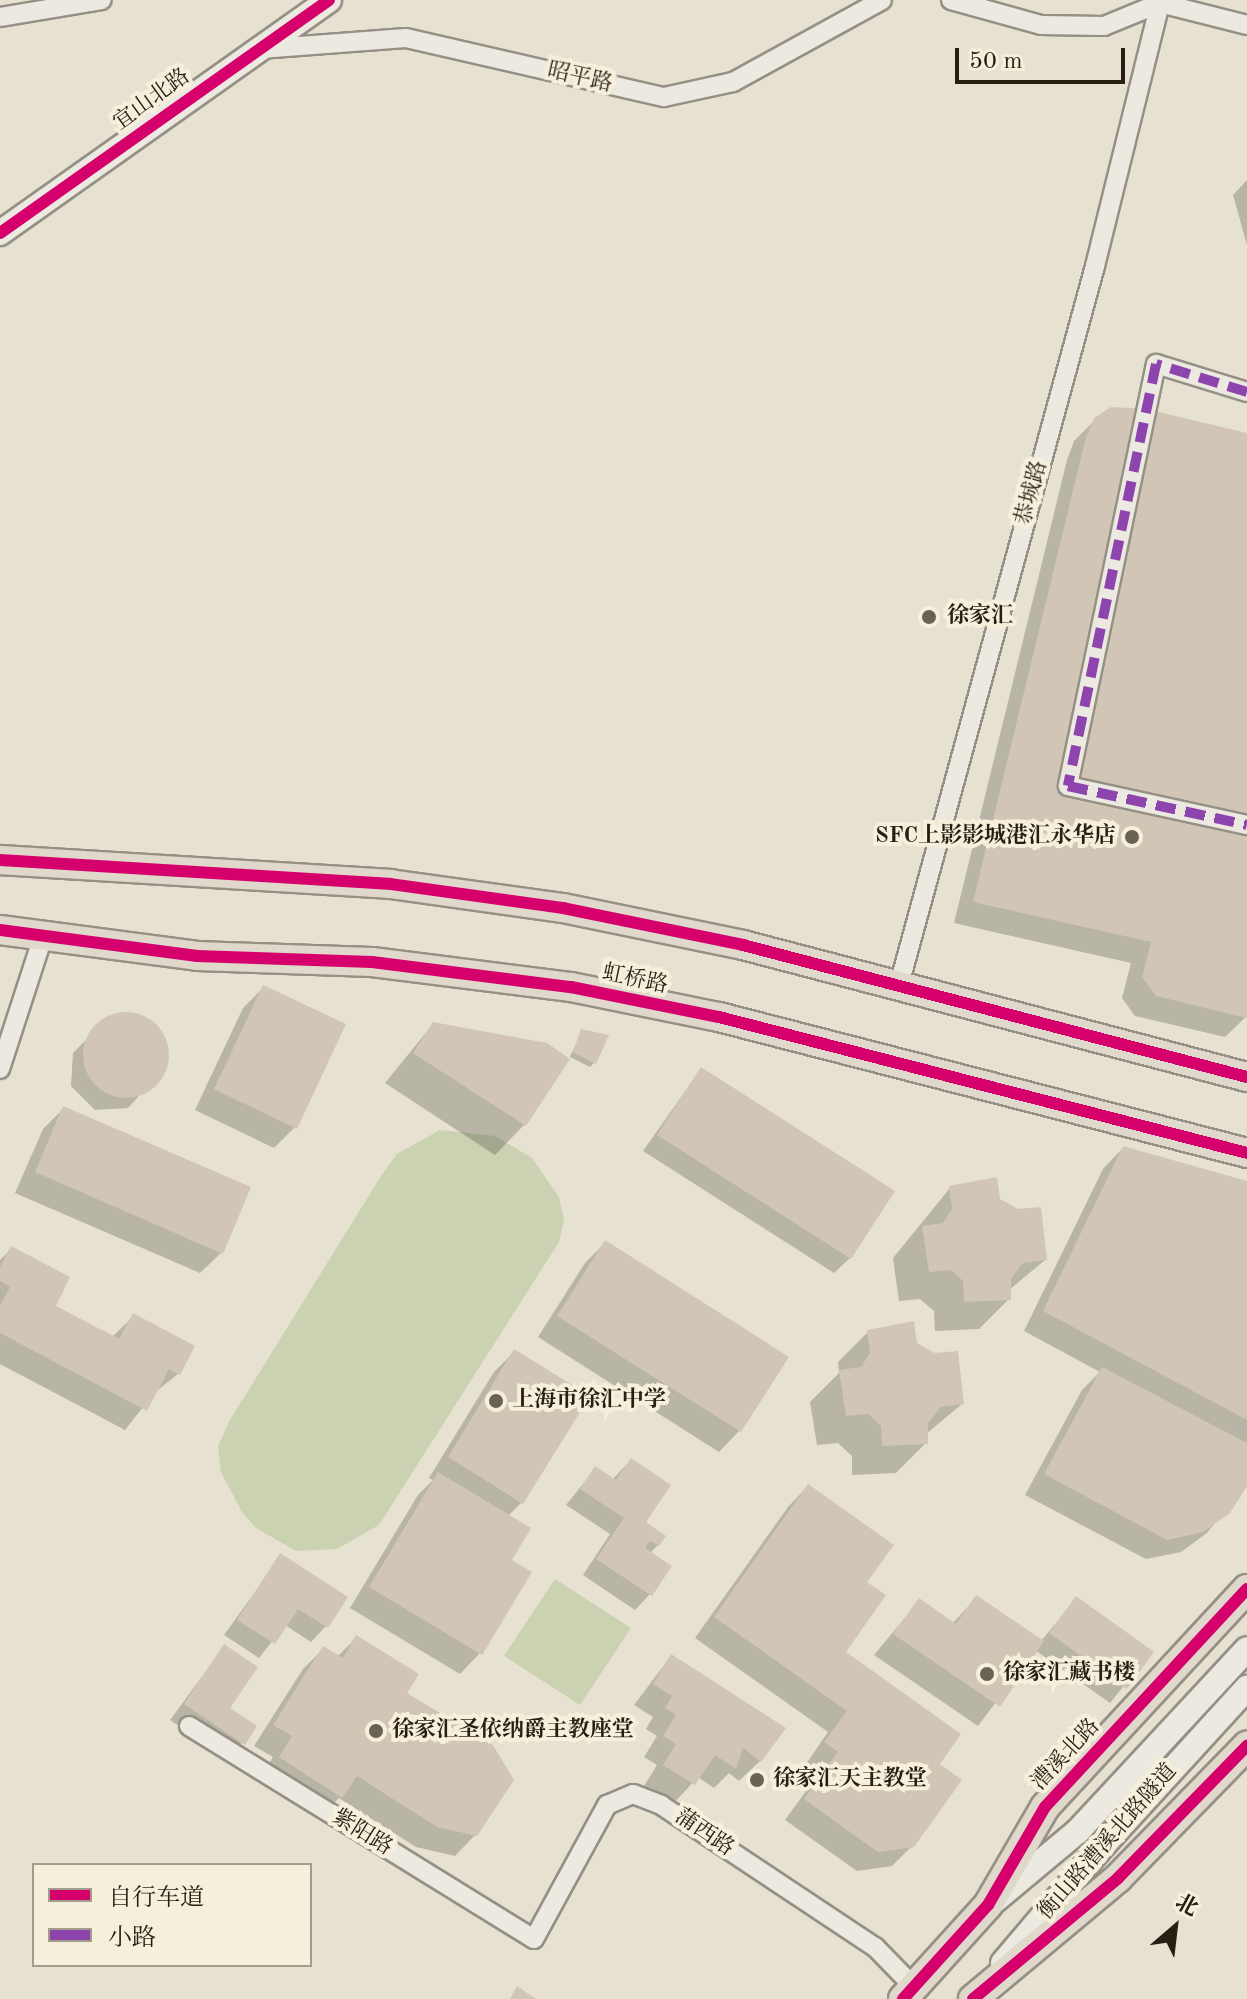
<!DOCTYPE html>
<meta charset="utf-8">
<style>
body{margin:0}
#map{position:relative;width:1247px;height:1999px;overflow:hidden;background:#e6e1d0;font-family:"Old Standard TT","Noto Serif SC",serif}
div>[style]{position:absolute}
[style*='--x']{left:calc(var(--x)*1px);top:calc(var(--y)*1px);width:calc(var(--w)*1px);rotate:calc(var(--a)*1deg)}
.green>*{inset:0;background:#cbd2b2}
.shadow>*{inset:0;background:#0003}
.building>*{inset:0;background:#d1c5b6}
.round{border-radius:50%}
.roads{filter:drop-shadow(2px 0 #959085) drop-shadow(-2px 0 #959085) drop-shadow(0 2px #959085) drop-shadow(0 -2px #959085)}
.street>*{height:18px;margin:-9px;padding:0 9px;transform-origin:9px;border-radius:9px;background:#ece9e0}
.secondary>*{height:24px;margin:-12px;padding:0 12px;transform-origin:12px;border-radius:12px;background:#ece9e0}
.primary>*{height:28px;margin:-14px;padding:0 14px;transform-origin:14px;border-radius:14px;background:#dfd8cb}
.quiet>*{height:10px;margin-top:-5px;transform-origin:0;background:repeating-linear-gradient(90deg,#8e44ad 0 20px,transparent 0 30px)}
.cycleway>*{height:12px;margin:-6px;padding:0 6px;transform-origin:6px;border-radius:6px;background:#d6006c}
.dots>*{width:22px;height:22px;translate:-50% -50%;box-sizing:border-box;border:4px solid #f5efdb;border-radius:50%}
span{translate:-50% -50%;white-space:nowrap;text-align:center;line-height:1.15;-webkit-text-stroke:8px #f5efdb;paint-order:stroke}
.street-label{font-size:22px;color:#281e13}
.poi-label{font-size:22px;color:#281e13;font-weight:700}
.left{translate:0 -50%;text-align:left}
.right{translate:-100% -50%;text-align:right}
.legend{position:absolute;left:32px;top:1863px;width:280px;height:104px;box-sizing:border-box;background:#f5efdb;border:2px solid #a39b8b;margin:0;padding:10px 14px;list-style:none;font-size:24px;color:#281e13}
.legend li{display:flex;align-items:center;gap:16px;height:40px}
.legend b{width:40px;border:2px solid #a39b8b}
.north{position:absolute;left:1135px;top:1887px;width:80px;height:80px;-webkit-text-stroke:6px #f5efdb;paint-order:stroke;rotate:28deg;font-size:22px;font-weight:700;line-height:32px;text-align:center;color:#281e13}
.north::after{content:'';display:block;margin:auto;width:28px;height:36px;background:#281e13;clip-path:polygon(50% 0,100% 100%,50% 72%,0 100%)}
.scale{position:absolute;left:955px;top:48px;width:170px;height:36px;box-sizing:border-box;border:4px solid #281e13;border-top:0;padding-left:10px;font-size:24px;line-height:28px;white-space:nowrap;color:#281e13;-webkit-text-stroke:6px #f5efdb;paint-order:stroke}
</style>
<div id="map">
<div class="green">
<div style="clip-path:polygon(440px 1130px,495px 1136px,532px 1158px,559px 1197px,564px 1220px,559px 1242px,379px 1525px,337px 1549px,296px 1551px,256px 1528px,242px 1512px,221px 1472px,218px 1446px,230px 1420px,381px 1176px,397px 1154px)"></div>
<div style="clip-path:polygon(555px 1579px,631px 1628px,580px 1705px,504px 1656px)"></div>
</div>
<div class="shadow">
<div style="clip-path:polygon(1247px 180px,1247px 245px,1233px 195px)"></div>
<div style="clip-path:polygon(1095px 420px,1247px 435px,1247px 1016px,1225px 1037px,1135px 1016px,1122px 998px,1131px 963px,954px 923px,1067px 460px,1074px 441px)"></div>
<div style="clip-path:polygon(264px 987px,295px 1127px,274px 1148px,195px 1110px,243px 1008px)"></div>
<div style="clip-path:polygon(136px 1015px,148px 1020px,167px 1049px,166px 1066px,128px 1108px,95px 1110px,71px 1086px,73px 1053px,109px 1017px)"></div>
<div style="clip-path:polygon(433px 1024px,567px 1059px,524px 1125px,495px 1155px,385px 1083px)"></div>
<div style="clip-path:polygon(582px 1031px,594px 1063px,590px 1067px,570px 1057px)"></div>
<div style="clip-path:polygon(701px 1069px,850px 1258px,834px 1273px,643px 1151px)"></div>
<div style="clip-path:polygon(64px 1108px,221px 1253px,200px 1273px,15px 1193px,43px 1129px)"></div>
<div style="clip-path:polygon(1123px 1148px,1247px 1183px,1247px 1482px,1207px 1533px,1181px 1552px,1146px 1559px,1025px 1495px,1082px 1390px,1100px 1372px,1024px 1331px,1103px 1169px)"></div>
<div style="clip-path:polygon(950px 1188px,1045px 1260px,1009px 1290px,1009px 1299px,979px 1329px,935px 1331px,934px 1311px,920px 1299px,899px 1301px,893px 1258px)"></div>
<div style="clip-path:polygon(605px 1243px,786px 1358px,739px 1431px,719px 1452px,538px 1337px,585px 1263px)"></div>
<div style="clip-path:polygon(12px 1248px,53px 1306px,113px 1336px,134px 1316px,192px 1347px,178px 1374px,154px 1393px,125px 1430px,0 1364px,0 1260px)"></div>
<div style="clip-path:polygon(868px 1332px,916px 1344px,962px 1404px,926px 1434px,926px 1443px,896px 1473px,852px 1475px,852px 1456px,838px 1443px,817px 1445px,810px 1402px,839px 1373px,838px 1362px)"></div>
<div style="clip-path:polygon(514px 1352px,522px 1502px,508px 1516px,509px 1561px,480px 1653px,460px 1674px,350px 1608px,418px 1495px,433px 1480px,429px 1478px,494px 1372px)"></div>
<div style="clip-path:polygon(631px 1460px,643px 1523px,658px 1545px,650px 1553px,650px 1594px,635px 1610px,583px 1575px,610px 1534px,566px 1505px,595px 1469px,612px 1480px)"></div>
<div style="clip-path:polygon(808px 1486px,864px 1582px,843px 1652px,937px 1765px,913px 1845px,892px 1866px,857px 1871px,785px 1820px,819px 1773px,806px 1764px,828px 1732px,695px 1638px,788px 1507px)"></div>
<div style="clip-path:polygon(281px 1556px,326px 1626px,311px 1642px,285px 1625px,259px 1658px,224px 1635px)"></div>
<div style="clip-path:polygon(976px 1598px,1041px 1641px,1076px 1599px,1151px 1652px,1110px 1703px,1035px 1650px,978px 1726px,874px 1655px,919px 1601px,952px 1624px)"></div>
<div style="clip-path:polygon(356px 1638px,404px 1694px,475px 1835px,455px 1856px,416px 1847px,339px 1798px,320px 1817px,260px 1779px,273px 1757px,254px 1746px,303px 1669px,324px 1648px,337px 1657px)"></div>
<div style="clip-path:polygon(224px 1647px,227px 1709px,255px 1727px,228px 1759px,170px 1720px)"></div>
<div style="clip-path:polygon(671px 1656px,760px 1761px,739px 1781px,729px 1773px,714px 1788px,698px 1777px,673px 1804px,644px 1786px,657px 1765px,644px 1757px,657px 1736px,646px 1729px,653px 1717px,634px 1705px)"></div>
</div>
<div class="building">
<div style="clip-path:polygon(1111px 407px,1146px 409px,1247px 433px,1247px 1018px,1156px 996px,1142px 977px,1151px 942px,973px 902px,1086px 437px,1094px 418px)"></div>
<div style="clip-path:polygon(263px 985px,346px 1024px,297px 1129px,214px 1089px)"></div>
<div class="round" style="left:83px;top:1012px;width:86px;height:86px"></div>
<div style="clip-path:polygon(433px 1022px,547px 1043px,570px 1059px,526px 1126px,413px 1053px)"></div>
<div style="clip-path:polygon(581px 1029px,609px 1035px,596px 1064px,573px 1052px)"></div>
<div style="clip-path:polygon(701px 1067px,895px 1191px,851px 1259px,657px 1135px)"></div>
<div style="clip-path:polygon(63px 1106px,251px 1187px,223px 1254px,35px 1172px)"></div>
<div style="clip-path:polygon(1123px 1146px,1247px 1181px,1247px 1420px,1043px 1311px)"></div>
<div style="clip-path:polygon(997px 1177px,1000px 1199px,1018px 1209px,1041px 1207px,1047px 1260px,1023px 1263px,1011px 1279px,1011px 1300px,964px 1302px,963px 1281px,951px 1270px,929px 1272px,922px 1226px,943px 1223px,952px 1209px,949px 1186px)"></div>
<div style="clip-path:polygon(605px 1240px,789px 1357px,741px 1432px,557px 1316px)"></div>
<div style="clip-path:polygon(11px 1246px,70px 1277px,56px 1306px,119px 1339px,133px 1313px,195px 1346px,180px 1375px,169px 1369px,147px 1411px,0 1333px,0 1306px,10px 1287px,0 1281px,0 1267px)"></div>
<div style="clip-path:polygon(914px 1321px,917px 1343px,935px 1353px,958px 1351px,964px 1404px,941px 1407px,928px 1423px,928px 1444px,882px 1446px,881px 1426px,868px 1414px,846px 1416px,839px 1370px,861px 1367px,870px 1353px,867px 1330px)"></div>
<div style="clip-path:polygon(514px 1349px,590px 1396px,523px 1504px,448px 1457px)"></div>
<div style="clip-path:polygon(1102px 1367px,1247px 1443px,1247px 1486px,1230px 1513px,1203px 1532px,1167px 1540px,1044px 1474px)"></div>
<div style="clip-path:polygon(631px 1458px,671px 1485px,646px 1522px,666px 1536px,659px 1546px,650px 1541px,645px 1548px,672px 1566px,652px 1596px,596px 1559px,624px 1518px,580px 1489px,595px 1466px,616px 1480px)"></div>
<div style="clip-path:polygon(438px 1472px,531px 1528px,512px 1560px,532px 1572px,482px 1655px,369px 1587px)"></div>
<div style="clip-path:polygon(808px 1484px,894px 1545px,867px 1582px,886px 1595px,846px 1652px,961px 1734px,940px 1764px,962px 1780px,914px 1847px,878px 1852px,804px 1799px,838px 1752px,824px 1742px,847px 1711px,714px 1617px)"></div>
<div style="clip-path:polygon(280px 1553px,348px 1597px,328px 1628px,298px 1609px,275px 1644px,237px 1620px)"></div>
<div style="clip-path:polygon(976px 1595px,1044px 1641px,1000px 1707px,893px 1634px,919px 1598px,956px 1624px)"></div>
<div style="clip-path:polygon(1076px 1596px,1154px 1652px,1127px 1689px,1049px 1633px)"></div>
<div style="clip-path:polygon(356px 1635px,419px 1674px,407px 1693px,493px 1745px,514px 1780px,477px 1836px,437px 1827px,357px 1776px,342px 1798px,279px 1757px,292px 1736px,273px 1725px,323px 1646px,343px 1658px)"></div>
<div style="clip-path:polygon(224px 1644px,258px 1667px,230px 1708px,257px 1726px,245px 1745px,184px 1704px)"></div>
<div style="clip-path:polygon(671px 1654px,786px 1728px,761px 1762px,743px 1748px,736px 1769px,715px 1755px,695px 1785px,663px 1765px,676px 1744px,663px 1736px,676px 1715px,665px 1708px,672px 1696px,653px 1684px)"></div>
<div style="clip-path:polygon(517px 1986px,536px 1999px,510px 1999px)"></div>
</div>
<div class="roads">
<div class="street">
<div style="--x:951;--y:0;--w:93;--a:15.5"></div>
<div style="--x:1041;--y:25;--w:63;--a:0.9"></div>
<div style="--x:1104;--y:26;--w:61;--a:-22.3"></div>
<div style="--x:1160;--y:3;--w:90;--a:14.2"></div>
<div style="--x:0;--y:17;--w:103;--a:-9.5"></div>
<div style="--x:260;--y:49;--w:146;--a:-4.3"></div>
<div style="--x:406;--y:38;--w:265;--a:12.9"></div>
<div style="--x:664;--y:97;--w:71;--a:-12.3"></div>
<div style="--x:733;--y:82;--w:170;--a:-28.8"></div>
<div style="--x:1247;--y:392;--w:95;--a:-162.9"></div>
<div style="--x:1156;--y:364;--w:431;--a:101.8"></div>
<div style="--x:1068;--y:786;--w:183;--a:12.3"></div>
<div style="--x:899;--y:985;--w:745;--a:-74.75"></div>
<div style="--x:1095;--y:266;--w:274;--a:-76.1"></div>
<div style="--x:0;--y:1069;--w:139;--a:-72"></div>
<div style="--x:189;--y:1726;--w:405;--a:31.7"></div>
<div style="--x:534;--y:1939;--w:153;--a:-61.4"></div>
<div style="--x:607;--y:1805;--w:28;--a:-23"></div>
<div style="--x:633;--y:1794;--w:30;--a:21"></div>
<div style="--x:661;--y:1805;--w:257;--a:33.6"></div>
<div style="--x:875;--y:1947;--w:56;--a:45.7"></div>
</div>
<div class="secondary">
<div style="--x:0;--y:233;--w:403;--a:-35.3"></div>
<div style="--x:994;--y:1901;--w:109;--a:-39.8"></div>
<div style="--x:1078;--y:1831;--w:248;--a:-47.1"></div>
<div style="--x:1003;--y:1963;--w:147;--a:-49.7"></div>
<div style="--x:1098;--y:1851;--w:221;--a:-47.6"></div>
</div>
<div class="primary">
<div style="--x:0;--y:860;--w:391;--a:3.5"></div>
<div style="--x:390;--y:884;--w:175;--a:7.9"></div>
<div style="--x:563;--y:908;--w:184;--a:11.6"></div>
<div style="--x:743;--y:945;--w:521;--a:14.68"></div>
<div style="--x:0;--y:930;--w:199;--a:7.5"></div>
<div style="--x:197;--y:956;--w:175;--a:2"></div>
<div style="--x:372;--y:962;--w:201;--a:7.2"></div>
<div style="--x:571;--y:987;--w:151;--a:11.5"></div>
<div style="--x:719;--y:1017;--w:545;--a:14.44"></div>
<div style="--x:903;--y:1999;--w:127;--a:-47.9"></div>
<div style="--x:988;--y:1905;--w:113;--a:-59.8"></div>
<div style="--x:1045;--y:1807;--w:297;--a:-47.2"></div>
<div style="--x:973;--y:1999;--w:189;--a:-39.8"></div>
<div style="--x:1118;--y:1878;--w:185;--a:-45.7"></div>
</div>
</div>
<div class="quiet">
<div style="--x:1247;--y:392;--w:95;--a:-162.9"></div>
<div style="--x:1156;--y:364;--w:431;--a:101.8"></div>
<div style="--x:1068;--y:786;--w:183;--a:12.3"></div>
</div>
<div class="cycleway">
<div style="--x:0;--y:233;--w:403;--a:-35.3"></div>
<div style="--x:0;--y:860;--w:391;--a:3.5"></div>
<div style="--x:390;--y:884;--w:175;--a:7.9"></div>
<div style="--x:563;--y:908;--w:184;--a:11.6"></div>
<div style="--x:743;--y:945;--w:521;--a:14.68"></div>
<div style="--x:0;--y:930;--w:199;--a:7.5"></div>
<div style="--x:197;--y:956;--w:175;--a:2"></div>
<div style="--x:372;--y:962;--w:201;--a:7.2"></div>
<div style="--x:571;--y:987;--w:151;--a:11.5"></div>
<div style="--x:719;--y:1017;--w:545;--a:14.44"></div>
<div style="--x:903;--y:1999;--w:127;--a:-47.9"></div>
<div style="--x:988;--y:1905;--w:113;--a:-59.8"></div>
<div style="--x:1045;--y:1807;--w:297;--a:-47.2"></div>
<div style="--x:973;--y:1999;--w:189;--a:-39.8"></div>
<div style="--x:1118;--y:1878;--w:185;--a:-45.7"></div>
</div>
<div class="dots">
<div style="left:929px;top:617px;background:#6a6255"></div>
<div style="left:1132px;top:837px;background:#6a6255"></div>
<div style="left:496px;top:1401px;background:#6a6255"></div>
<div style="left:987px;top:1674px;background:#6a6255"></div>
<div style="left:376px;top:1731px;background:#6a6255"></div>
<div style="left:757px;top:1780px;background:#6a6255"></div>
</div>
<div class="street-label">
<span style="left:580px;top:78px;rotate:13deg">昭平路</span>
<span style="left:152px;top:100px;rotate:-36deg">宜山北路</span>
<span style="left:1032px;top:493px;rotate:-75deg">恭城路</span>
<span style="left:635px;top:980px;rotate:12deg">虹桥路</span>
<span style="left:1066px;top:1755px;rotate:-47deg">漕溪北路</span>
<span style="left:362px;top:1833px;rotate:32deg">紫阳路</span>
<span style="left:704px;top:1833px;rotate:34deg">蒲西路</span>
<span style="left:1108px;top:1842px;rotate:-49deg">衡山路漕溪北路隧道</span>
</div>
<div class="poi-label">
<span class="left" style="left:947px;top:617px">徐家汇</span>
<span class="right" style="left:1116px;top:837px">SFC上影影城港汇永华店</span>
<span class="left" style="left:512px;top:1401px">上海市徐汇中学</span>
<span class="left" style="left:1003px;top:1674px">徐家汇藏书楼</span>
<span class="left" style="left:392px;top:1731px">徐家汇圣依纳爵主教座堂</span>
<span class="left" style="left:773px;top:1780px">徐家汇天主教堂</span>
</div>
<ul class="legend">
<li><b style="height:10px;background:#d6006c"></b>自行车道</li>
<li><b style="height:10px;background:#8e44ad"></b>小路</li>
</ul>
<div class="north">北</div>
<div class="scale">50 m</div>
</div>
